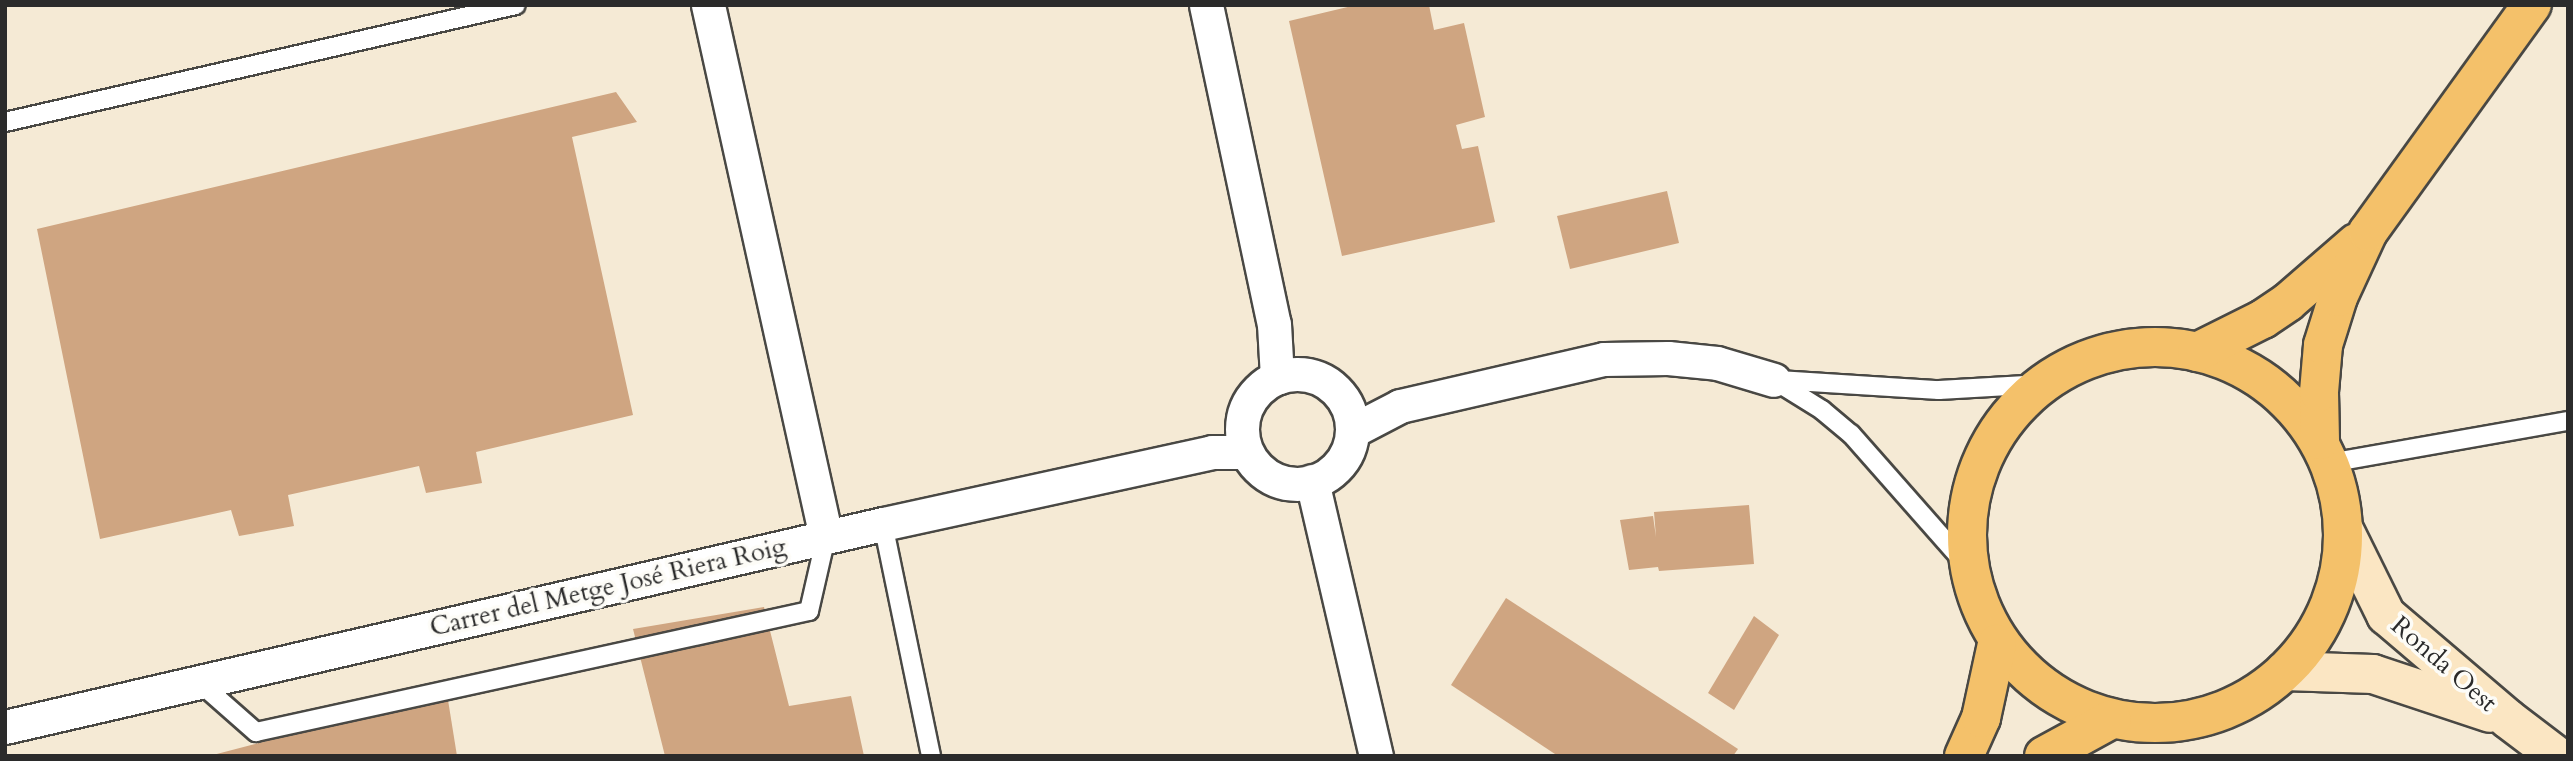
<!DOCTYPE html>
<meta charset="utf-8">
<style>
body{margin:0}
#map{position:relative;width:2573px;height:761px;overflow:hidden;background:#f5ead5;font-family:Cardo,serif}
div>[style]{position:absolute}
[style*='--x']{left:calc(var(--x)*1px);top:calc(var(--y)*1px);width:calc(var(--w)*1px);rotate:calc(var(--a)*1deg)}
.building>*{inset:0;background:#cfa581}
.roads{filter:drop-shadow(2px 0 #494844) drop-shadow(-2px 0 #494844) drop-shadow(0 2px #494844) drop-shadow(0 -2px #494844)}
.service>*{height:18px;margin:-9px;padding:0 9px;transform-origin:9px;border-radius:9px;background:#fff}
.minor>*{height:33px;margin:-16.5px;padding:0 16.5px;transform-origin:16.5px;border-radius:16.5px;background:#fff}
.minor>.ring{margin:-16.5px;padding:0;box-sizing:content-box;background:none;border:33px solid #fff;border-radius:50%}
.secondary>*{height:38px;margin:-19px;padding:0 19px;transform-origin:19px;border-radius:19px;background:#fbe6c3}
.primary>*{height:38px;margin:-19px;padding:0 19px;transform-origin:19px;border-radius:19px;background:#f4c16a}
.primary>.ring{margin:-19px;padding:0;box-sizing:content-box;background:none;border:38px solid #f4c16a;border-radius:50%}
span{translate:-50% -50%;white-space:nowrap;text-align:center;line-height:1.15;-webkit-text-stroke:7px #fdfcf7;paint-order:stroke}
.street-label{font-size:26px;color:#2b2b2b}
.frame{position:absolute;inset:0;border:7px solid #2b2b2b;pointer-events:none}
</style>
<div id="map">
<div class="building">
<div style="clip-path:polygon(1356px 5px,1429px 5px,1434px 30px,1464px 23px,1485px 117px,1456px 125px,1462px 149px,1478px 146px,1495px 222px,1342px 256px,1289px 21px)"></div>
<div style="clip-path:polygon(616px 92px,637px 122px,572px 137px,633px 415px,476px 452px,482px 483px,426px 493px,419px 466px,288px 495px,294px 526px,239px 536px,231px 510px,100px 539px,37px 229px)"></div>
<div style="clip-path:polygon(1667px 191px,1679px 243px,1570px 269px,1557px 216px)"></div>
<div style="clip-path:polygon(1749px 505px,1754px 564px,1659px 571px,1658px 567px,1629px 570px,1620px 520px,1653px 516px,1656px 537px,1654px 512px)"></div>
<div style="clip-path:polygon(1506px 598px,1697px 722px,1738px 749px,1733px 756px,1558px 756px,1451px 685px)"></div>
<div style="clip-path:polygon(764px 607px,789px 706px,851px 696px,864px 756px,665px 756px,633px 629px)"></div>
<div style="clip-path:polygon(1754px 616px,1779px 635px,1734px 710px,1708px 693px)"></div>
<div style="clip-path:polygon(448px 700px,457px 756px,209px 756px,374px 713px)"></div>
</div>
<div class="roads">
<div class="service">
<div style="--x:5;--y:122;--w:524;--a:-12.9"></div>
<div style="--x:1774;--y:380;--w:57;--a:32"></div>
<div style="--x:1822;--y:410;--w:38;--a:40"></div>
<div style="--x:1851;--y:434;--w:181;--a:48.6"></div>
<div style="--x:1778;--y:380;--w:161;--a:3.6"></div>
<div style="--x:1939;--y:390;--w:104;--a:-3.3"></div>
<div style="--x:2329;--y:463;--w:243;--a:-10"></div>
<div style="--x:883;--y:524;--w:237;--a:78.3"></div>
<div style="--x:199;--y:682;--w:76;--a:41.3"></div>
<div style="--x:256;--y:732;--w:566;--a:-12.34"></div>
<div style="--x:809;--y:611;--w:76;--a:-77.1"></div>
</div>
<div class="minor">
<div style="--x:708;--y:5;--w:545;--a:77.49"></div>
<div style="--x:1206;--y:5;--w:326;--a:78"></div>
<div style="--x:1274;--y:324;--w:54;--a:86.8"></div>
<div class="ring" style="left:1242px;top:374px;width:77px;height:77px"></div>
<div style="--x:1352;--y:431;--w:54;--a:-27.5"></div>
<div style="--x:1400;--y:406;--w:209;--a:-13"></div>
<div style="--x:1604;--y:359;--w:64;--a:-0.9"></div>
<div style="--x:1668;--y:358;--w:49;--a:5.8"></div>
<div style="--x:1717;--y:363;--w:59;--a:16.6"></div>
<div style="--x:1312;--y:481;--w:282;--a:76.9"></div>
<div style="--x:5;--y:727;--w:901;--a:-13.02"></div>
<div style="--x:883;--y:524;--w:337;--a:-12.3"></div>
<div style="--x:1212;--y:452;--w:34;--a:0"></div>
</div>
<div class="secondary">
<div style="--x:2345;--y:532;--w:93;--a:63.7"></div>
<div style="--x:2386;--y:615;--w:160;--a:40.4"></div>
<div style="--x:2508;--y:719;--w:61;--a:37.1"></div>
<div style="--x:2285;--y:671;--w:88;--a:2"></div>
<div style="--x:2373;--y:674;--w:123;--a:18.4"></div>
</div>
<div class="primary">
<div class="ring" style="left:1967px;top:347px;width:338px;height:338px"></div>
<div style="--x:2197;--y:352;--w:74;--a:-26.6"></div>
<div style="--x:2263;--y:319;--w:30;--a:-34"></div>
<div style="--x:2288;--y:302;--w:90;--a:-40.9"></div>
<div style="--x:2320;--y:440;--w:48;--a:-91.2"></div>
<div style="--x:2319;--y:392;--w:47;--a:-85.1"></div>
<div style="--x:2323;--y:345;--w:50;--a:-72.6"></div>
<div style="--x:2338;--y:297;--w:72;--a:-65.2"></div>
<div style="--x:2368;--y:232;--w:280;--a:-54.2"></div>
<div style="--x:1964;--y:756;--w:42;--a:-65.9"></div>
<div style="--x:1981;--y:718;--w:76;--a:-77.8"></div>
<div style="--x:2044;--y:756;--w:77;--a:-28.6"></div>
</div>
</div>
<div class="street-label">
<span style="left:608px;top:587px;rotate:-13deg">Carrer del Metge José Riera Roig</span>
<span style="left:2444px;top:664px;rotate:41deg">Ronda Oest</span>
</div>
<div class="frame"></div>
</div>
